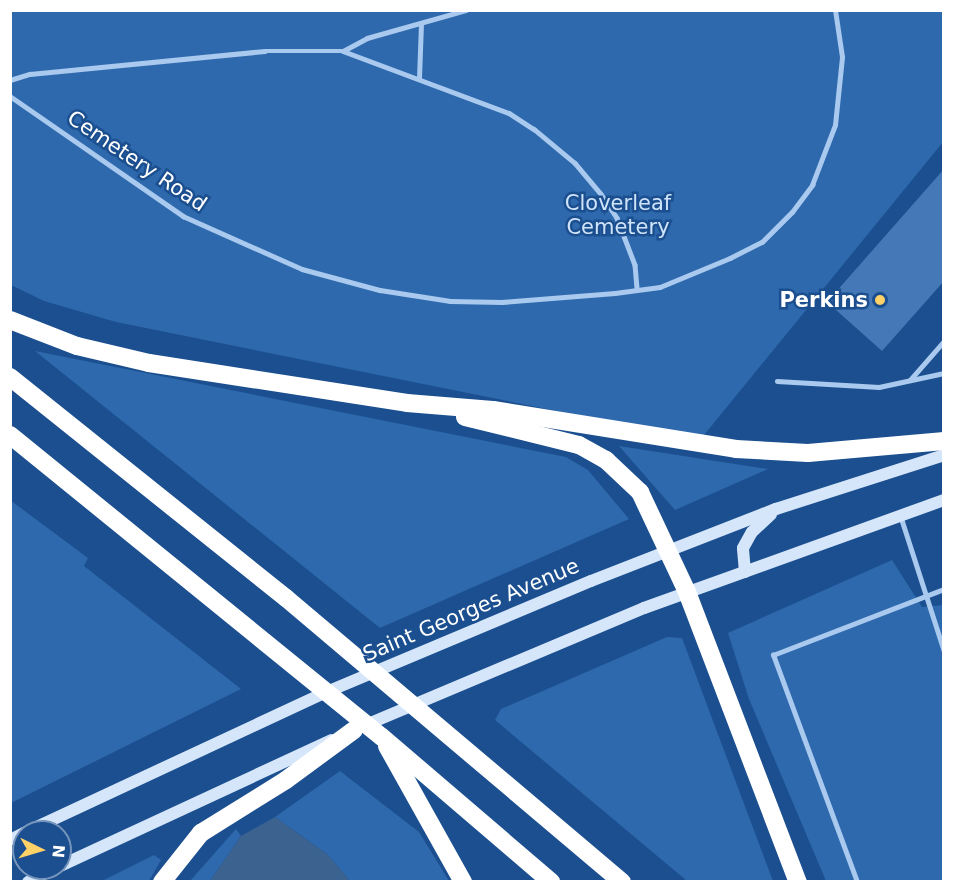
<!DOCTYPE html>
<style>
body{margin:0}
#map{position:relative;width:954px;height:892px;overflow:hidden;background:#1b4f8f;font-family:"DejaVu Sans",sans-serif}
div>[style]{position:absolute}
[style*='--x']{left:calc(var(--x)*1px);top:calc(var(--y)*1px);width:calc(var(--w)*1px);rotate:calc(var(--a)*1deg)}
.green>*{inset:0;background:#2e69ad}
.water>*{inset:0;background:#3c6290}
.building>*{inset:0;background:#4478b7}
.lane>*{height:4.5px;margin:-2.25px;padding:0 2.25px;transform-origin:2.25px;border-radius:2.25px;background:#a9c9ee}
.secondary>*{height:12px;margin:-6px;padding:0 6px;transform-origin:6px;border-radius:6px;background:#d6e6fa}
.highway>*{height:18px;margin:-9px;padding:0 9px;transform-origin:9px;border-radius:9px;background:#fff}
.dots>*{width:16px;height:16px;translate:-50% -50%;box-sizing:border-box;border:3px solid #1b4f8f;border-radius:50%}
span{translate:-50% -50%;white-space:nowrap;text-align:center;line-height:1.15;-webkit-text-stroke:5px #1b4f8f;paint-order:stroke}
.street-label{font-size:21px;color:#fff}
.park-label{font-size:21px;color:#cfe3fa}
.poi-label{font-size:21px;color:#fff;font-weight:700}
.right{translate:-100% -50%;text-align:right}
.frame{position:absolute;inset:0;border:12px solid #fff;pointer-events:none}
.north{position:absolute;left:12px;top:820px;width:60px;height:60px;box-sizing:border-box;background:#1b4f8f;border:2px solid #7695bc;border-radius:50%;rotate:95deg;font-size:16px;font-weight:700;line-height:24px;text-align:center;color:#fff}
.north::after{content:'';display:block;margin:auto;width:21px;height:27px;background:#ffd166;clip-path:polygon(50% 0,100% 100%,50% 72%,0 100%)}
</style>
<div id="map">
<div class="green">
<div style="clip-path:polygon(11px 11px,943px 11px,943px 142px,700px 440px,116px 322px,44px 301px,11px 285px)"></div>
<div style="clip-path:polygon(35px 351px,566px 457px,588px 470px,629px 519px,380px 628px)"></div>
<div style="clip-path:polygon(619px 446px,768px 469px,675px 510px)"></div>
<div style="clip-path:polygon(10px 500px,88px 558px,84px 566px,241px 689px,11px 803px)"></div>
<div style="clip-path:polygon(892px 560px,922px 607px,943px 605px,943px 881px,826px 881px,749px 699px,728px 633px)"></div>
<div style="clip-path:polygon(667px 637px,682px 638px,773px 881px,687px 881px,495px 720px,501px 709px)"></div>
<div style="clip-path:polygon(340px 771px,419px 832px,449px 881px,350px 881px,328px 855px,275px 817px)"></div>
<div style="clip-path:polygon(236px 829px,241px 836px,210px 881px,190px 881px)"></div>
<div style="clip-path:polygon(154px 855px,161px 860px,149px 881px,102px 881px)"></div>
</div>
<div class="water">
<div style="clip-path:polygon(275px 817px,328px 855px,350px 881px,210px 881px,241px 836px)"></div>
</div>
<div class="building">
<div style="clip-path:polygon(944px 169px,944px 281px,882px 351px,827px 302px)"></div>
</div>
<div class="lane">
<div style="--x:343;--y:51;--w:27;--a:-28"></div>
<div style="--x:367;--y:38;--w:103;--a:-15.8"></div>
<div style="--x:419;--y:78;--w:54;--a:-87.9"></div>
<div style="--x:10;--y:80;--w:21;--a:-17"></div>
<div style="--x:30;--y:74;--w:236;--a:-5.6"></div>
<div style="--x:265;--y:51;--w:78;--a:0"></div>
<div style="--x:343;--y:51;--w:177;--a:20.5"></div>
<div style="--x:509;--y:113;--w:30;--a:33"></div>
<div style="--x:534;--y:129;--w:53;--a:39.7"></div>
<div style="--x:575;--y:163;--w:40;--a:50"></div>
<div style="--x:601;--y:194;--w:29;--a:56"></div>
<div style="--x:617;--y:218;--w:50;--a:69"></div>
<div style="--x:635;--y:265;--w:25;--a:85"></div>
<div style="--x:10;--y:96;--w:211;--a:34.7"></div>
<div style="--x:183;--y:216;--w:130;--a:24"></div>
<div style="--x:302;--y:269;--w:81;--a:15.1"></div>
<div style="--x:380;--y:290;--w:71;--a:8.9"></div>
<div style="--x:450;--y:301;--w:52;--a:1.1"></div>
<div style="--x:502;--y:302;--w:113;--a:-4.6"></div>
<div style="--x:615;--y:293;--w:45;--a:-7.6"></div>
<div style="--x:660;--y:287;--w:76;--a:-22.5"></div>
<div style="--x:730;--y:258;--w:36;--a:-27"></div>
<div style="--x:762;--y:242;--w:42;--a:-45"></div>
<div style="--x:792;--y:212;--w:34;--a:-53"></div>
<div style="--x:812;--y:185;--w:64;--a:-69"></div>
<div style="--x:835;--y:125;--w:68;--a:-84.1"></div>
<div style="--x:842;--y:57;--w:48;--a:-98.5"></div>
<div style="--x:910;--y:380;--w:52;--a:-48.9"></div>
<div style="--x:777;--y:381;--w:102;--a:3.4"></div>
<div style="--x:879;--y:387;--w:66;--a:-12.2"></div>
<div style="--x:901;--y:517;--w:140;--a:72.1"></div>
<div style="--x:857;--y:882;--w:242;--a:-110.3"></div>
<div style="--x:773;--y:655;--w:183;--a:-21.1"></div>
</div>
<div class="secondary">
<div style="--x:745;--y:572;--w:24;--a:-95"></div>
<div style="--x:743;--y:548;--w:18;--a:-61"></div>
<div style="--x:752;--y:532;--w:26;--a:-43"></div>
<div style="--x:361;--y:727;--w:307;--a:-22.8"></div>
<div style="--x:644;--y:608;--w:319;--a:-19.8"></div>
<div style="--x:26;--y:832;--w:334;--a:-25"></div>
<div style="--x:329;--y:691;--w:284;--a:-22.8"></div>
<div style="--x:591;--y:581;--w:199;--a:-21.3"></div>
<div style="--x:776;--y:509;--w:176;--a:-17.8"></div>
<div style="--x:10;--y:840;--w:16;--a:-27"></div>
<div style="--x:60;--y:866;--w:299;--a:-24.9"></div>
<div style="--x:28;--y:882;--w:31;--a:-27"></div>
</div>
<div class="highway">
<div style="--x:10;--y:320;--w:72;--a:21.2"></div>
<div style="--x:77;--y:346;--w:74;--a:13.3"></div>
<div style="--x:149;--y:363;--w:261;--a:8.8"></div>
<div style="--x:407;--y:403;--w:86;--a:4.7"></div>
<div style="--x:493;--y:410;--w:246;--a:9.1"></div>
<div style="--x:736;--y:449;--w:72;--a:3.2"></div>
<div style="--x:808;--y:453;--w:137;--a:-5"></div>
<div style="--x:10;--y:377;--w:354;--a:38.7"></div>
<div style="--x:286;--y:598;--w:440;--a:40.2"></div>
<div style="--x:465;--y:417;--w:117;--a:13.8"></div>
<div style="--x:579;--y:445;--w:31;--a:29"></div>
<div style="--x:606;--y:460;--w:47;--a:43.3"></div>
<div style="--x:640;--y:492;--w:110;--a:64.8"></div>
<div style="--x:687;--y:592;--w:311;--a:69.1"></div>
<div style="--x:10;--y:435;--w:479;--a:39.1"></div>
<div style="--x:382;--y:737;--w:223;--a:40.6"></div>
<div style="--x:387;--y:746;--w:156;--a:60.8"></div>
<div style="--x:162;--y:882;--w:63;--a:-51.5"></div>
<div style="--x:201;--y:833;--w:100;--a:-31.9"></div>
<div style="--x:286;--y:780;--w:84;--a:-36.3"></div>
</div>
<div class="dots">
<div style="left:880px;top:300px;background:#ffd166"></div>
</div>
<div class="street-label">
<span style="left:137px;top:161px;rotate:34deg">Cemetery Road</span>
<span style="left:471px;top:610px;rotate:-23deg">Saint Georges Avenue</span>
</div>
<div class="park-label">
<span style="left:618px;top:215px">Cloverleaf<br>Cemetery</span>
</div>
<div class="poi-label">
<span class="right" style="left:868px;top:300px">Perkins</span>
</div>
<div class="frame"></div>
<div class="north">N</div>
</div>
